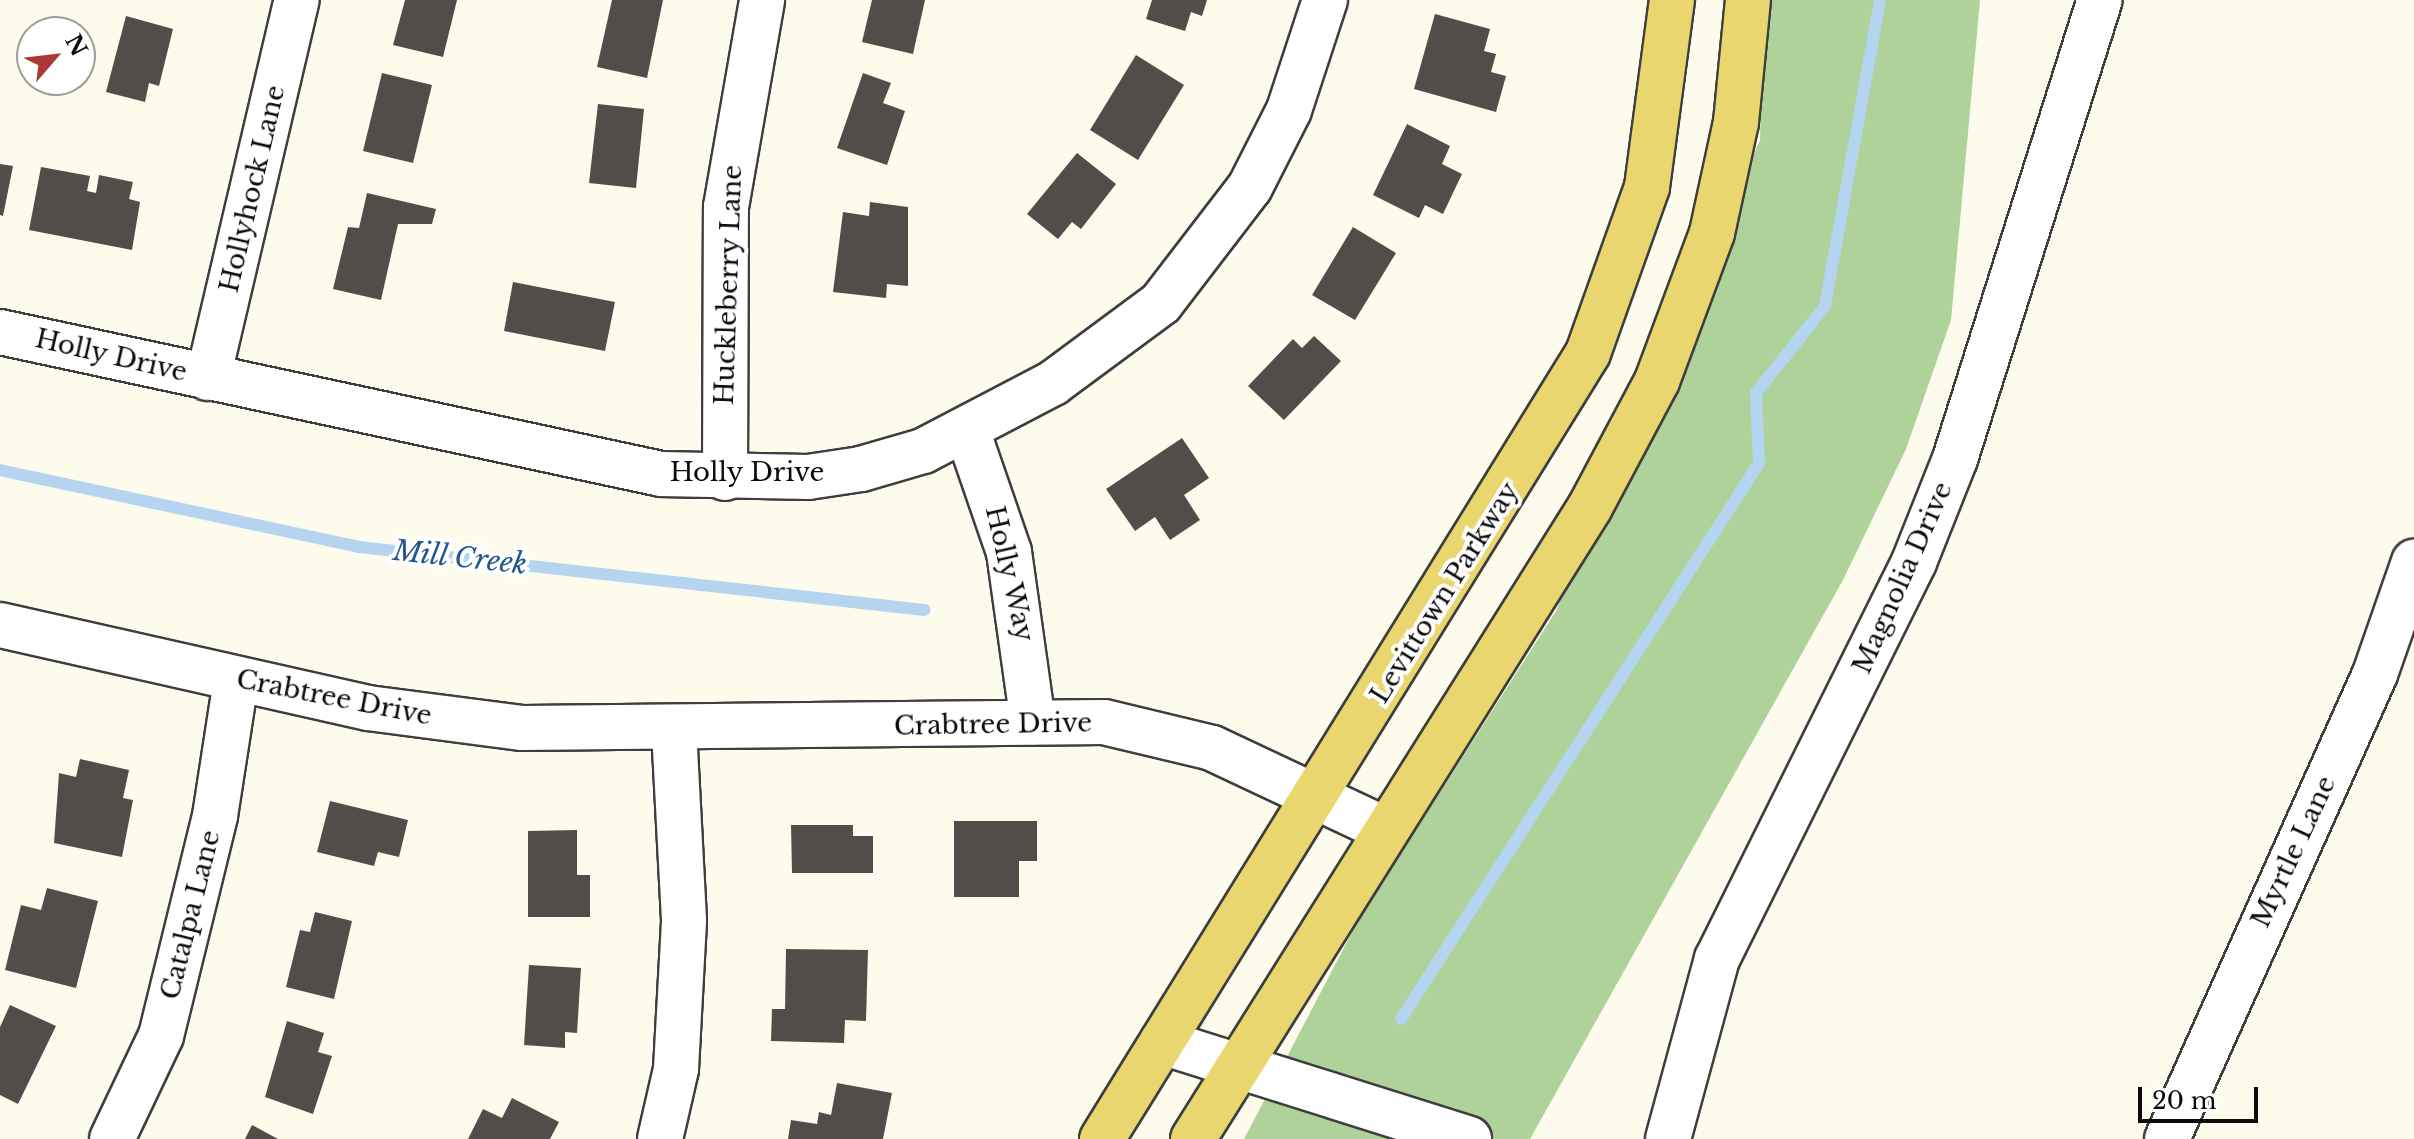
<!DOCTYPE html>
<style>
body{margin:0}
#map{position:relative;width:2414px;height:1139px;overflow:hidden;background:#fdfbeb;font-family:"Libre Baskerville",serif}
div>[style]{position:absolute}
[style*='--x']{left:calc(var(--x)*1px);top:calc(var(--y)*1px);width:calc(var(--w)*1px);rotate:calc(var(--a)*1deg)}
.forest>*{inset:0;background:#aed29a}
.stream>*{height:12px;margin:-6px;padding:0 6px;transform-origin:6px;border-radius:6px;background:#b5d4ef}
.building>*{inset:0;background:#524d48}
.roads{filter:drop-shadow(2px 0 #3e3e3e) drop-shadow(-2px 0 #3e3e3e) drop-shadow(0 2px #3e3e3e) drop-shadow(0 -2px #3e3e3e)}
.minor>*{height:44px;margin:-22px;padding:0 22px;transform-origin:22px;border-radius:22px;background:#fff}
.major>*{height:44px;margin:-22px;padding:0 22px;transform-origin:22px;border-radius:22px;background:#e9d66e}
span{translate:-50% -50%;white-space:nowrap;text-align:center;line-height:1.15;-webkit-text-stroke:8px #fff;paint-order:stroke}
.street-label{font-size:26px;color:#0b0b0b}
.water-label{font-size:28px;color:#23568e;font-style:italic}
.north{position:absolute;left:16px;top:16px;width:80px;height:80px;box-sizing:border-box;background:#fff;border:2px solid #9d9d9d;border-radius:50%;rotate:62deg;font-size:22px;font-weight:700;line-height:32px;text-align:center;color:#0b0b0b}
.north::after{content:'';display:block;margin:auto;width:28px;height:36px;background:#ab3733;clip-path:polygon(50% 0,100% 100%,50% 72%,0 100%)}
.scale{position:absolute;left:2138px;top:1087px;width:120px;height:36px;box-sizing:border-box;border:4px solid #0b0b0b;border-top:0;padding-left:10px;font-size:24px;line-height:28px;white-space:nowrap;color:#0b0b0b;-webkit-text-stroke:6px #fff;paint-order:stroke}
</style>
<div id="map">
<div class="forest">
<div style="clip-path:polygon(1764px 0,1980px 0,1951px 320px,1906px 449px,1843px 580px,1530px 1139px,1244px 1139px,1359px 919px,1556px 611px,1760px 140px)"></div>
</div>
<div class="stream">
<div style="--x:0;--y:470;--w:367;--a:12.1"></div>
<div style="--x:359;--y:547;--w:569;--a:6.35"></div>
<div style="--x:1401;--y:1019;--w:661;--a:-57.22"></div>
<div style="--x:1759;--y:463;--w:70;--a:-92.5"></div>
<div style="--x:1756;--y:393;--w:111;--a:-51.6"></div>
<div style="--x:1825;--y:306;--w:311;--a:-79.8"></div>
</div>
<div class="building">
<div style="clip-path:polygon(405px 0,457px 0,443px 57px,393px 45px)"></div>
<div style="clip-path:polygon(612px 0,663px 0,647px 78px,597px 67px)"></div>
<div style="clip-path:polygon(872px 0,925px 0,913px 54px,862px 42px)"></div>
<div style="clip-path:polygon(1152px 0,1207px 0,1202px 16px,1191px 12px,1185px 31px,1146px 19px)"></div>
<div style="clip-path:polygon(1435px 14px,1490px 29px,1484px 51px,1496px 54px,1491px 72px,1506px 76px,1496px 112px,1414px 89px)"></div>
<div style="clip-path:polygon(126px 16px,173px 29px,159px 86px,149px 83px,145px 102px,106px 92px)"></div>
<div style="clip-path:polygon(1136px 55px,1184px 85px,1138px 160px,1090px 130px)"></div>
<div style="clip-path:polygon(382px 73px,432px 85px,413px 163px,363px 151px)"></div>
<div style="clip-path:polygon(863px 73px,891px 83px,883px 103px,905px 111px,887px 165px,837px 148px)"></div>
<div style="clip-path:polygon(598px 104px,644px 109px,636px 188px,589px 183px)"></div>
<div style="clip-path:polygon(1407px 124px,1450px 146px,1442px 164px,1462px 174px,1443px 214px,1425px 205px,1419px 218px,1373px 195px)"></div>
<div style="clip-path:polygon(1077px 153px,1116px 184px,1081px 229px,1072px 222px,1058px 239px,1027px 214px)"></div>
<div style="clip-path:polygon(0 164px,13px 166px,3px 216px,0 215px)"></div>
<div style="clip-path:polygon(41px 167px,90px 176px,87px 191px,96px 193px,99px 175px,133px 182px,129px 199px,140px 202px,132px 250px,29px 230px)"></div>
<div style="clip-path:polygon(367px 193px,436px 209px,432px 224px,398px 224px,381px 300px,333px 289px,348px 227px,359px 228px)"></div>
<div style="clip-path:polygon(870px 202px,908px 207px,908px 286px,887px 284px,886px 298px,833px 292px,843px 212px,869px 216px)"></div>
<div style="clip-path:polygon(1353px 227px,1396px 253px,1355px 320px,1312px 295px)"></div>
<div style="clip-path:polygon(513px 282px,615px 302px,605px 351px,504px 331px)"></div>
<div style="clip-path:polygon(1314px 336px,1341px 361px,1284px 420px,1248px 386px,1293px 339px,1302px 348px)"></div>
<div style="clip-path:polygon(1182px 438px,1209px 478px,1184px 495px,1200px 520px,1170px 540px,1155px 517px,1135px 531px,1106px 489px)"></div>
<div style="clip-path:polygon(80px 759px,129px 770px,123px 798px,133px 800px,122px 857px,54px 843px,59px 773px,76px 777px)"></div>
<div style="clip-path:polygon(330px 801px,408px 820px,399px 857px,378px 852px,374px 866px,317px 852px)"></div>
<div style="clip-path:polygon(954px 821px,1037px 821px,1037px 861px,1019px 861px,1019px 897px,954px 897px)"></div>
<div style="clip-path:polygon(791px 825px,853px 825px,853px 836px,873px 836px,873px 873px,792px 873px)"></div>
<div style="clip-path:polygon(577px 830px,577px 875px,590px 875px,590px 917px,528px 917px,528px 831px)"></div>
<div style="clip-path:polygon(47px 888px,98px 901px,76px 988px,5px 970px,21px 905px,41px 910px)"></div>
<div style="clip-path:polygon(315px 912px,352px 921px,334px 999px,286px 987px,300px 930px,310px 932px)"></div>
<div style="clip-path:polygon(786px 949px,868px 950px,866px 1021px,845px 1020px,844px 1043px,771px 1041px,772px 1009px,785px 1009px)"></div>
<div style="clip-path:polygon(529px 965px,581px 968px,577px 1033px,565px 1032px,565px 1048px,524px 1045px)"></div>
<div style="clip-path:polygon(10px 1005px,56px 1026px,18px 1104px,0 1095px,0 1027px)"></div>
<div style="clip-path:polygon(287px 1021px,324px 1033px,318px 1052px,332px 1056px,313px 1114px,265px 1097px)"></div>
<div style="clip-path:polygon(837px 1083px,892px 1093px,883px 1139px,788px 1139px,791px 1120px,817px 1124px,819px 1112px,831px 1115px)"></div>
<div style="clip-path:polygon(512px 1098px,559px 1122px,550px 1139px,468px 1139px,483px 1109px,502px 1118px)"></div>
<div style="clip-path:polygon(252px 1125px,278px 1139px,245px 1139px)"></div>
</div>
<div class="roads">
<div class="minor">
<div style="--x:0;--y:332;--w:676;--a:12.12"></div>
<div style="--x:661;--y:474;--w:147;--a:1.2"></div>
<div style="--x:808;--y:477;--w:54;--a:-8.6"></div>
<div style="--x:861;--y:469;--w:65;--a:-16.2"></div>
<div style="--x:923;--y:451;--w:147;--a:-27.6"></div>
<div style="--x:1053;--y:383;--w:134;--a:-36.5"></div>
<div style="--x:1161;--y:303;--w:146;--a:-52.5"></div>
<div style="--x:1250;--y:187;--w:86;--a:-63.1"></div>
<div style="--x:1289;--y:110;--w:116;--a:-71.9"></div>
<div style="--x:208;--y:378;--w:388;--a:-76.8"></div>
<div style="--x:967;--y:430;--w:129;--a:71"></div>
<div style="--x:1009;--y:552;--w:172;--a:82"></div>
<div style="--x:725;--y:478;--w:271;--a:-89.8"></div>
<div style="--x:726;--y:207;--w:210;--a:-80.1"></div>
<div style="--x:0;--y:625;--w:377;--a:12.7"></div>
<div style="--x:368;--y:708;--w:156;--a:7.4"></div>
<div style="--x:523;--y:728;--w:581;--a:-0.59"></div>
<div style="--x:1104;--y:722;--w:111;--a:13.5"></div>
<div style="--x:1212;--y:748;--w:192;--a:25.2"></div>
<div style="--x:1162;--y:1042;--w:322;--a:17.5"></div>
<div style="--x:112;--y:1139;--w:114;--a:-64.6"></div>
<div style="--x:161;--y:1036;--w:227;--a:-76.2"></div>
<div style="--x:215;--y:816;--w:138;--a:-81.2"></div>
<div style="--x:660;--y:1139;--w:72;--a:-77.1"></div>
<div style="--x:676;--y:1069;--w:149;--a:-86.9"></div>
<div style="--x:684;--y:920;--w:190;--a:-93"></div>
<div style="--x:1668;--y:1139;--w:187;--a:-74.8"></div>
<div style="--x:1717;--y:959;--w:443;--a:-63.6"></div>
<div style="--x:1914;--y:562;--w:111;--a:-68.3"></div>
<div style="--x:1955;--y:459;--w:481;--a:-72.5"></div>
<div style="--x:2167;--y:1139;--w:509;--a:-65.9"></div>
<div style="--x:2375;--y:674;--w:119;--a:-70.8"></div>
</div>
<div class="major">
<div style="--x:1102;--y:1139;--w:924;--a:-58.27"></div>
<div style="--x:1588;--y:353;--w:176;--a:-70.4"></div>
<div style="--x:1647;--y:187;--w:189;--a:-82.4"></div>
<div style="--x:1193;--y:1139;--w:746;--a:-57.86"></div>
<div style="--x:1590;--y:507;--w:143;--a:-62"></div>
<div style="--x:1657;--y:381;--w:158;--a:-69.6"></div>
<div style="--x:1712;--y:233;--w:114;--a:-77.8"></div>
<div style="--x:1736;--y:122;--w:123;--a:-84.4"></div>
</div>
</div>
<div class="street-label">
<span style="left:253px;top:189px;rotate:-77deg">Hollyhock Lane</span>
<span style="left:729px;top:285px;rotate:-88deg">Huckleberry Lane</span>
<span style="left:111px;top:356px;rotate:13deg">Holly Drive</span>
<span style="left:747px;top:473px">Holly Drive</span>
<span style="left:1009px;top:574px;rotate:77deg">Holly Way</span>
<span style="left:1903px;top:578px;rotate:-66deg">Magnolia Drive</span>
<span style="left:1445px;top:593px;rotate:-58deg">Levittown Parkway</span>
<span style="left:334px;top:698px;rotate:11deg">Crabtree Drive</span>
<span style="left:993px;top:725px;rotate:-1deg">Crabtree Drive</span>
<span style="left:2294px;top:852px;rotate:-65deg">Myrtle Lane</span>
<span style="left:191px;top:915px;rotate:-76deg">Catalpa Lane</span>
</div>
<div class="water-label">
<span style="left:460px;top:558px;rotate:6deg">Mill Creek</span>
</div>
<div class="north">N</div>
<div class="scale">20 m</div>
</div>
